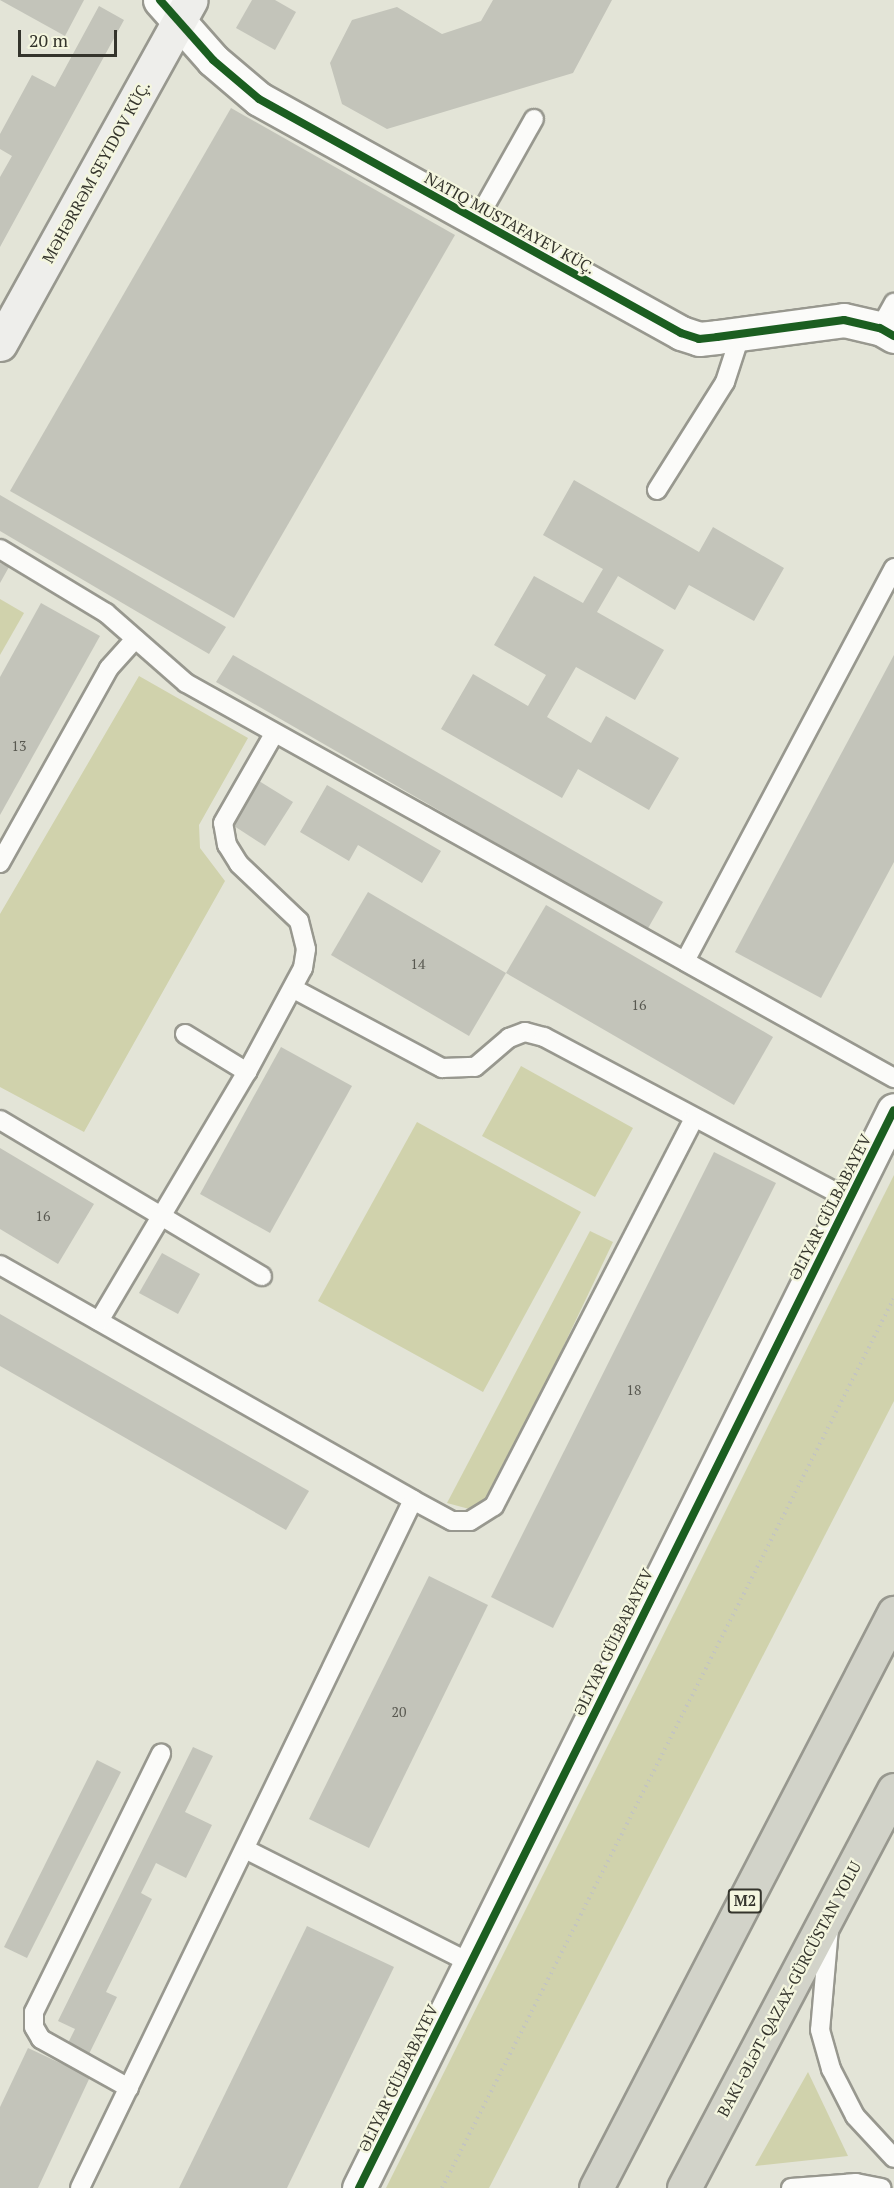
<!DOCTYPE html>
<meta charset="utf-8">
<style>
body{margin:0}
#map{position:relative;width:894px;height:2188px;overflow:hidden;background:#e3e4d7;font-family:"PT Serif",serif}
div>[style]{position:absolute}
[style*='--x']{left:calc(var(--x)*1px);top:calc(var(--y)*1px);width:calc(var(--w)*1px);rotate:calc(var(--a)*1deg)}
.green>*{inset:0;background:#d0d2ac}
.building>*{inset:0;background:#c3c4ba}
.path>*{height:4px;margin-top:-2px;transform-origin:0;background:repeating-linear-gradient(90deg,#c4c5c0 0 1.5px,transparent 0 6px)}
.roads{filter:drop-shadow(2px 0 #98988f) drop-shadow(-2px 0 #98988f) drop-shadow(0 2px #98988f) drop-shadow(0 -2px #98988f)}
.service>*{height:18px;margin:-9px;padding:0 9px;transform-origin:9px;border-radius:9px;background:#fbfbf9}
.minor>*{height:33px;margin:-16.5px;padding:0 16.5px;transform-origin:16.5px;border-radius:16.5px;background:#fbfbf9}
.secondary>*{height:33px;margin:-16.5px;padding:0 16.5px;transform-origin:16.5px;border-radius:16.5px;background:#eeeeeb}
.motorway>*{height:33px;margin:-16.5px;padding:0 16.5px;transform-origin:16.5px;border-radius:16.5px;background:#d2d3c9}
.cycleway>*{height:8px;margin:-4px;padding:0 4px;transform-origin:4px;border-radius:4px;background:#1b5e20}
span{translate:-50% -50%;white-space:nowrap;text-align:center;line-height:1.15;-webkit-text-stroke:4.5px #f4f6df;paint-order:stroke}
.number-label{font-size:14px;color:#585850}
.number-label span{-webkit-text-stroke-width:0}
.shield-label span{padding:2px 4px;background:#f4f6df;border:2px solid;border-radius:4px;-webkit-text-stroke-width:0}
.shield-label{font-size:15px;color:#34342c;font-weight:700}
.street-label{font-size:16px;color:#34342c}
.scale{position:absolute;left:18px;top:30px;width:99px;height:27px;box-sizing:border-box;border:3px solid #34342c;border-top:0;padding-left:8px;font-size:18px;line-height:21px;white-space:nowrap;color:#34342c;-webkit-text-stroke:4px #f4f6df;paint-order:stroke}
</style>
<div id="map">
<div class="green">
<div style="clip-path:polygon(0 599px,24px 613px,0 655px)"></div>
<div style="clip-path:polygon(139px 676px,248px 738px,199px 825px,200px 848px,225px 881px,84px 1132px,0 1087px,0 914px)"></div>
<div style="clip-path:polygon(521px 1066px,633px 1128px,595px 1197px,482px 1136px)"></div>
<div style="clip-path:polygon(417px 1122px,581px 1212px,483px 1392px,318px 1301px)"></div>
<div style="clip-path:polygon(894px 1175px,894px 1401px,489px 2188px,386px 2188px)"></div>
<div style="clip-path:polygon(590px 1231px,613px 1242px,496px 1488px,473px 1510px,447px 1503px)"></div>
<div style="clip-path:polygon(808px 2072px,848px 2156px,755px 2166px)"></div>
</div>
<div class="building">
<div style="clip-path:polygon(0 0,84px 0,65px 36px)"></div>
<div style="clip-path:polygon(252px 0,275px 0,296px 12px,275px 50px,236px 28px)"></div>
<div style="clip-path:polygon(493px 0,612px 0,573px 73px,387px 129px,342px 104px,330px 63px,352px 20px,397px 7px,442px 34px,481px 21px)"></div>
<div style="clip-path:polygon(99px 6px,124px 20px,0 247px,0 177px,12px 156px,0 149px,0 134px,32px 75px,55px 87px)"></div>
<div style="clip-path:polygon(231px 108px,455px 235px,234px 618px,10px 491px)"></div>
<div style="clip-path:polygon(574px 480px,699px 552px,713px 527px,784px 568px,754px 621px,689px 585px,675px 610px,618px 576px,597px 612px,664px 650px,635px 700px,576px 667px,547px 717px,591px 743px,606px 716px,679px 758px,649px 810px,578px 769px,562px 798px,441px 729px,473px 674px,528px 706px,546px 675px,494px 645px,534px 576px,583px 603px,603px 569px,543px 535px)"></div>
<div style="clip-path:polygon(0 495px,226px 627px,209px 654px,0 531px)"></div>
<div style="clip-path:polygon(0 563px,9px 567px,0 583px)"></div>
<div style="clip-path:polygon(41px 603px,100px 636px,0 815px,0 677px)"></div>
<div style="clip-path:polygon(233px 655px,663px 902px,647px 930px,216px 682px)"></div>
<div style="clip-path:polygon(894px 655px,894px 862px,821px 998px,735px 952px)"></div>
<div style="clip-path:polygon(259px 781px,293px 802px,265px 846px,231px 824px)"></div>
<div style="clip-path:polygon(327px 785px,441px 851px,422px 883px,358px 845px,349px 861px,300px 832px)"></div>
<div style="clip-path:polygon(368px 892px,506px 973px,469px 1036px,331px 955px)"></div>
<div style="clip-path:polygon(546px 905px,773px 1037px,734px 1105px,506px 973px)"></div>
<div style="clip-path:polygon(281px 1047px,352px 1086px,270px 1233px,200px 1194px)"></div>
<div style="clip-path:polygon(0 1148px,94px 1204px,58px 1264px,0 1229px)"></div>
<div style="clip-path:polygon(714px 1152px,776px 1183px,553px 1628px,491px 1597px)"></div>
<div style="clip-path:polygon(162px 1253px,200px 1274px,178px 1314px,139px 1293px)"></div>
<div style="clip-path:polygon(0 1314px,309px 1491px,286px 1530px,0 1366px)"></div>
<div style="clip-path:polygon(429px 1576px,488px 1605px,369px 1848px,309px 1819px)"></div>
<div style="clip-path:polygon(193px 1747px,213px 1756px,185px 1812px,212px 1825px,186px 1878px,156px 1863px,141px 1893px,152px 1899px,106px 1992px,117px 1997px,88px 2056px,67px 2045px,75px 2029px,58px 2021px)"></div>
<div style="clip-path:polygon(97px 1760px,121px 1772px,27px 1958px,4px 1947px)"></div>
<div style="clip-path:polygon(307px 1926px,394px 1967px,287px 2188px,179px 2188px)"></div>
<div style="clip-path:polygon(28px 2048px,90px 2077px,38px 2188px,0 2188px,0 2107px)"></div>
</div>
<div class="path">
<div style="--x:442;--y:2188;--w:998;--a:-63.08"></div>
</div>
<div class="roads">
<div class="service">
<div style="--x:477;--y:220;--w:116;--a:-60.6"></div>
<div style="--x:880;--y:328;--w:29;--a:-61"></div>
<div style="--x:657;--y:490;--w:128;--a:-57.8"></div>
<div style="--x:725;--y:382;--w:52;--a:-71.9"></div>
<div style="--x:0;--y:549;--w:124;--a:31.1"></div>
<div style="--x:106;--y:613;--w:106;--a:41.2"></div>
<div style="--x:186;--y:683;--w:811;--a:29.16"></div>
<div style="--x:0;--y:863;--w:223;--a:-60.8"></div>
<div style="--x:109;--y:668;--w:39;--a:-48"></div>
<div style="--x:685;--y:961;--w:445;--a:-62"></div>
<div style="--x:294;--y:989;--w:168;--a:28.1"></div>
<div style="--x:442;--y:1068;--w:33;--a:-2"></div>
<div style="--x:475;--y:1067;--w:45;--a:-40.5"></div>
<div style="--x:509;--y:1038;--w:17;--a:-21"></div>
<div style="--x:525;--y:1032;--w:20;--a:15"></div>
<div style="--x:544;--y:1037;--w:345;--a:28"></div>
<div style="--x:185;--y:1034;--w:73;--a:31.5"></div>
<div style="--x:0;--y:1120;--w:305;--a:30.8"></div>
<div style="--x:0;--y:1265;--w:475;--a:29.6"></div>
<div style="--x:413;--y:1500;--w:764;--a:115.83"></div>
<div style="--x:99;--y:1321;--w:290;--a:-59.3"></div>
<div style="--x:247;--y:1072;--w:118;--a:-61.7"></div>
<div style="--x:303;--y:968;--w:19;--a:-81"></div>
<div style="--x:306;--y:949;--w:29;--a:-104"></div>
<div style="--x:299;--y:921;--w:83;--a:-136.5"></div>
<div style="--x:239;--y:864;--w:22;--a:-122"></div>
<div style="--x:227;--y:845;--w:22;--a:-100"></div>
<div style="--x:223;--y:823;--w:103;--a:-60.2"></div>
<div style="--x:413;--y:1500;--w:44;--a:28.3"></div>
<div style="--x:452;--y:1521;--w:18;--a:0"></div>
<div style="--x:470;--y:1521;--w:28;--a:-32"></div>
<div style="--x:494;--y:1506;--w:437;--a:-62.7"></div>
<div style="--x:245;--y:1849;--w:251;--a:26.8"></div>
<div style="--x:829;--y:1928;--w:102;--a:95"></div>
<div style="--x:820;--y:2030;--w:41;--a:74.2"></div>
<div style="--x:831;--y:2069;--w:53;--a:62.9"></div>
<div style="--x:855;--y:2116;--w:57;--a:47.1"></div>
<div style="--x:129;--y:2088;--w:101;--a:-150.9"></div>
<div style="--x:41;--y:2039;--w:14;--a:-120"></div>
<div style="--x:34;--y:2027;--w:15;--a:-90"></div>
<div style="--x:34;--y:2012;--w:288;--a:-63.8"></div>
<div style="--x:791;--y:2188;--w:65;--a:-4.4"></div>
<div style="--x:856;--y:2183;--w:26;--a:11"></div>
</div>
<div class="minor">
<div style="--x:160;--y:0;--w:80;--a:48.5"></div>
<div style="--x:213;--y:60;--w:60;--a:40.3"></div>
<div style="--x:259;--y:99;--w:483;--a:29"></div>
<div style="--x:681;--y:333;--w:19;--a:18"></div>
<div style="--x:699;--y:339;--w:18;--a:-6"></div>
<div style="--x:717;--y:337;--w:128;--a:-7.6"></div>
<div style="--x:844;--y:320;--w:37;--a:13"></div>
<div style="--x:880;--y:328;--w:16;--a:30"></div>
<div style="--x:359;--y:2188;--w:1203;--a:-63.61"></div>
</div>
<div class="secondary">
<div style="--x:0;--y:344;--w:393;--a:-61"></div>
</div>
<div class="motorway">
<div style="--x:596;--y:2188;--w:648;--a:-62.6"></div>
<div style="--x:684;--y:2188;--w:450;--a:-62.2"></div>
</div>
</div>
<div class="cycleway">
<div style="--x:160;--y:0;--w:80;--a:48.5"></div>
<div style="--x:213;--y:60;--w:60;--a:40.3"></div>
<div style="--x:259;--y:99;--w:483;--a:29"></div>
<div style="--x:681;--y:333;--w:19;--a:18"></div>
<div style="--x:699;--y:339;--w:18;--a:-6"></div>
<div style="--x:717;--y:337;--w:128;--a:-7.6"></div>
<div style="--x:844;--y:320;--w:37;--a:13"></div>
<div style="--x:880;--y:328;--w:16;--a:30"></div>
<div style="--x:359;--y:2188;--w:1203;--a:-63.61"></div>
</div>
<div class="number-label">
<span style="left:19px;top:746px">13</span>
<span style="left:418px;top:964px">14</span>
<span style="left:639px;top:1005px">16</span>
<span style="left:43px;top:1216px">16</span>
<span style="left:634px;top:1390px">18</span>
<span style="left:399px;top:1712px">20</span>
</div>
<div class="shield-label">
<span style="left:745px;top:1901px">M2</span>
</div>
<div class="street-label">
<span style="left:96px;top:172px;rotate:-61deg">MƏHƏRRƏM SEYIDOV KÜÇ.</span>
<span style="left:510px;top:223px;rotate:29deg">NATIQ MUSTAFAYEV KÜÇ.</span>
<span style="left:830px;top:1207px;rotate:-63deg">ƏLIYAR GÜLBABAYEV</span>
<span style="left:613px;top:1642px;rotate:-64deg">ƏLIYAR GÜLBABAYEV</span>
<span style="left:789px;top:1989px;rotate:-62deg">BAKI-ƏLƏT-QAZAX-GÜRCÜSTAN YOLU</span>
<span style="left:398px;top:2078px;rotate:-64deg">ƏLIYAR GÜLBABAYEV</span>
</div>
<div class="scale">20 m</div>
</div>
